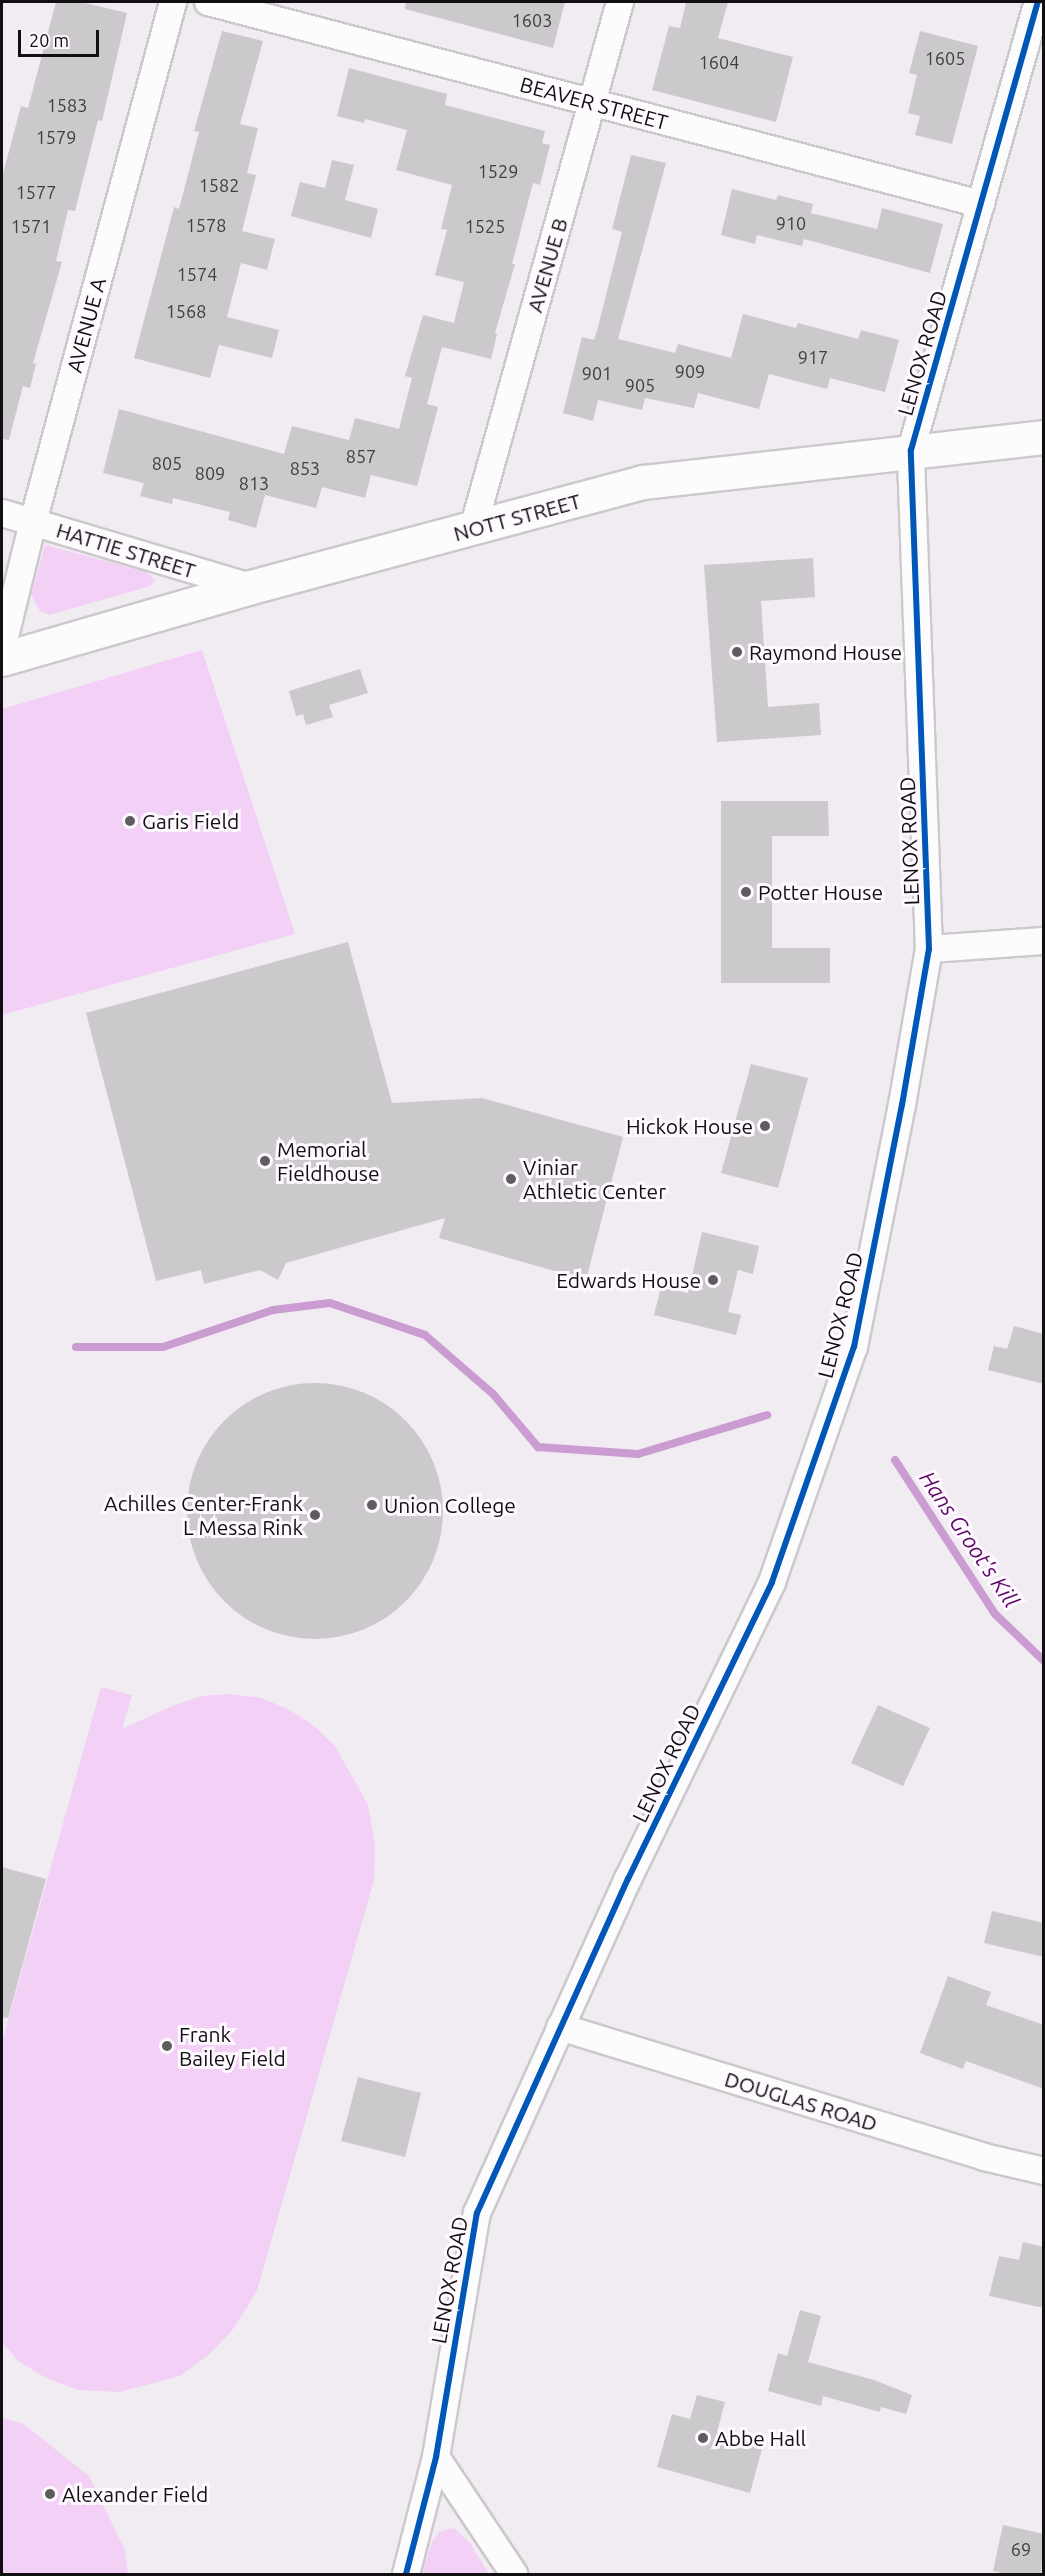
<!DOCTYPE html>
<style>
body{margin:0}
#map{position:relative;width:1045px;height:2576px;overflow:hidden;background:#f0ecf1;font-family:Ubuntu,sans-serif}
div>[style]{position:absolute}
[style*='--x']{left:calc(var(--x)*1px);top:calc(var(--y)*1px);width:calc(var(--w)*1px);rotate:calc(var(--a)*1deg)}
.green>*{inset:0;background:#f3d1f7}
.stream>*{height:8px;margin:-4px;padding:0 4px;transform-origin:4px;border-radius:4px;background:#cb9cd1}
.building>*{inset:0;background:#ccc9cd}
.round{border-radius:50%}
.roads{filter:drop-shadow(2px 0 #ccc9cc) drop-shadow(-2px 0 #ccc9cc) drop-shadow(0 2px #ccc9cc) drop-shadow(0 -2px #ccc9cc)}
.street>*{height:26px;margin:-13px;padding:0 13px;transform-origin:13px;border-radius:13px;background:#fdfcfd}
.secondary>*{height:33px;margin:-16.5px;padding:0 16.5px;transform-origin:16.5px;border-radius:16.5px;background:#fdfcfd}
.cycleway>*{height:6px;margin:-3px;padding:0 3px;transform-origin:3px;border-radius:3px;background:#0057b8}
.dots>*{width:16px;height:16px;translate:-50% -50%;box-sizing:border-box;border:3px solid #fef9fe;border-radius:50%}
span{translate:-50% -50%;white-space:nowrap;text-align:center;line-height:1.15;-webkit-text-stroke:6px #fef9fe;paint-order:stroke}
.number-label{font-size:18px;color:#403e40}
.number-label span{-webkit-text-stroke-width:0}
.street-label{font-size:21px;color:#110f11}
.poi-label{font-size:21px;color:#110f11}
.left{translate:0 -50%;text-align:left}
.right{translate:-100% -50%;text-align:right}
.water-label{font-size:22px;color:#5c0366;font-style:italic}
.frame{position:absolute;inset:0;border:3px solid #110f11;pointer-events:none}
.scale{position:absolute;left:18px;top:30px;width:81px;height:27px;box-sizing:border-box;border:3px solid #110f11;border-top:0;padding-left:8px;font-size:18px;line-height:21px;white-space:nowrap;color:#110f11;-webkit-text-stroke:4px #fef9fe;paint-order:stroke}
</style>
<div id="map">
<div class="green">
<div style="clip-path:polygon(45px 545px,147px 572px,155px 581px,150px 586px,49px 615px,40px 611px,31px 595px)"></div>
<div style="clip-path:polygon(202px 650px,295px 934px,2px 1015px,2px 709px)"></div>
<div style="clip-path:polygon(101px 1687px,132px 1695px,122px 1729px,174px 1705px,202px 1696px,230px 1694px,261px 1698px,288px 1709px,313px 1725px,335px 1746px,368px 1805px,375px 1845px,374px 1880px,257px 2291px,234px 2328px,209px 2355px,180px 2376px,120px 2392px,78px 2390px,46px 2378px,18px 2361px,2px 2342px,2px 2042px)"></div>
<div style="clip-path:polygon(2px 2418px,22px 2423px,89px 2476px,125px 2550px,128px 2574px,2px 2574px)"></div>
<div style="clip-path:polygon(454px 2528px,470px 2543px,489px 2574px,422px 2574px,432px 2542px,439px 2532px)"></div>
</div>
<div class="stream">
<div style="--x:76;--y:1347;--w:87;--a:0"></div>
<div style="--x:163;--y:1347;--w:116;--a:-18.6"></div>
<div style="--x:273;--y:1310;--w:57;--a:-7"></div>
<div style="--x:330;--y:1303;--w:100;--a:18.6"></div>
<div style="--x:425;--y:1335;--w:90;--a:40.9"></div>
<div style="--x:493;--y:1394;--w:70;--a:49.7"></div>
<div style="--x:538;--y:1447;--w:100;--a:4"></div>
<div style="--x:638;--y:1454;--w:135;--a:-16.8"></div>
<div style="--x:895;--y:1460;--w:184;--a:57"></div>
<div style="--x:995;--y:1614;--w:68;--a:43.8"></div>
</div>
<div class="building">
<div style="clip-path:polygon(56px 2px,81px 2px,127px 13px,102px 121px,98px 120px,75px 211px,68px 210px,56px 261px,62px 262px,33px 363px,36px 364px,30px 388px,23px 386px,9px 440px,2px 439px,2px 177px,21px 106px,28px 108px)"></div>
<div style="clip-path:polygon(406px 2px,565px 2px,553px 48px,405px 9px)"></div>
<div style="clip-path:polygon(686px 2px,728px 2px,718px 38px,793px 57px,776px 122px,652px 90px,669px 26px,680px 28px)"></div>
<div style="clip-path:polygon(222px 31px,263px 41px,240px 124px,258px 128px,247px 173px,256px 175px,242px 231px,275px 239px,267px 270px,241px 263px,227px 317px,279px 330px,272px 358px,219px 345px,210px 378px,134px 358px,174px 207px,179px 209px,199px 132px,194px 131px)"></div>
<div style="clip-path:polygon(920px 31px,978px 46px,952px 144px,915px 135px,920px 116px,908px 113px,917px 75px,909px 73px)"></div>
<div style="clip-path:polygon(349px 68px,447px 94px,445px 105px,545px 131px,542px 143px,550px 145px,540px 185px,533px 183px,512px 264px,515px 264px,495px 333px,497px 334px,491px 359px,442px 347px,427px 404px,438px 407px,417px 486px,371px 475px,365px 498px,322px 487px,316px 508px,265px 495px,256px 528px,228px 520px,230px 512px,173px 498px,172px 504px,140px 496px,144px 483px,103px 473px,119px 409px,284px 454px,292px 426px,349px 440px,355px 418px,399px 429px,412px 378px,405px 376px,423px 315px,454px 323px,464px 282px,435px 275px,447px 230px,441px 229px,452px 185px,396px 170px,407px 130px,365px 119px,364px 123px,337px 116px)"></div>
<div style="clip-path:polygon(631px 155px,666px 163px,618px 339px,675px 353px,678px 344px,731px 358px,743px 314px,796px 328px,798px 323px,858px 339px,861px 330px,899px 340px,885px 392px,830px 378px,827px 389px,769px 374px,759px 409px,698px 393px,694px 408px,645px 398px,642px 410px,598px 400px,593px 421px,563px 413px,582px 337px,594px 340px,598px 327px,622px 232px,612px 229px)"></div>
<div style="clip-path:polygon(332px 160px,354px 165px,345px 200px,378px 209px,371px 238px,291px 216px,300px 182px,325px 188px)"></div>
<div style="clip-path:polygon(732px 189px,776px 200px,778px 195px,813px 204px,811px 213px,877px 229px,882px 208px,943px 224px,930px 273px,804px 239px,802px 246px,757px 235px,755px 244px,721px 235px)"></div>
<div style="clip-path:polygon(813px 558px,815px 597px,761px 601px,768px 707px,819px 703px,821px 735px,717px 742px,704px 565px)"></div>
<div style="clip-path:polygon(360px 669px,368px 693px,329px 705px,333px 717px,306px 725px,303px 714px,296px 716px,289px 691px)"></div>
<div style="clip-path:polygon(721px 801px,828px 801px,829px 836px,772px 836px,772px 948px,830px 948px,830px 983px,721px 983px)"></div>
<div style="clip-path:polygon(348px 942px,392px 1103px,482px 1098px,623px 1137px,586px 1280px,439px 1238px,445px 1218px,286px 1263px,278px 1280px,260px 1270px,204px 1284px,201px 1270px,156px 1281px,86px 1013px)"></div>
<div style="clip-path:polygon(751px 1064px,808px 1078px,778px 1188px,721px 1173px)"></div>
<div style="clip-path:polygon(702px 1232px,759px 1246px,753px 1274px,738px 1270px,728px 1312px,741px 1315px,736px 1335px,654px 1315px,661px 1287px,688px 1293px)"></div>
<div style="clip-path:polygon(1014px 1326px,1044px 1334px,1044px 1384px,988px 1370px,994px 1346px,1007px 1349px)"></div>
<div class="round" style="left:187px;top:1383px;width:256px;height:256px"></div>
<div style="clip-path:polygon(878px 1705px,930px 1728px,903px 1786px,851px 1763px)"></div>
<div style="clip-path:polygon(2px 1867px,46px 1879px,8px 2018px,2px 2017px)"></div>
<div style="clip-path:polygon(992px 1911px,1044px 1923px,1044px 1957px,984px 1943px)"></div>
<div style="clip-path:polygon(948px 1976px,991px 1992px,986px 2005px,1044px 2025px,1044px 2089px,966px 2061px,963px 2069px,920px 2053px)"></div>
<div style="clip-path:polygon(358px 2077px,421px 2093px,405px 2157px,341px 2141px)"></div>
<div style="clip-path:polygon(1023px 2242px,1044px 2247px,1044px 2308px,989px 2296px,999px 2256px,1019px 2260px)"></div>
<div style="clip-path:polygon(800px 2310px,821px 2316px,808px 2362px,874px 2380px,912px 2395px,906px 2414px,881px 2407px,880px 2412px,823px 2396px,821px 2406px,768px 2391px,778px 2353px,787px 2356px)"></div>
<div style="clip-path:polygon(697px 2395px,725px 2402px,717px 2432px,763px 2445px,750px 2493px,657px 2467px,672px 2414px,690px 2419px)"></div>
<div style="clip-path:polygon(1003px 2525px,1044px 2534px,1041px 2574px,1007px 2574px,993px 2571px)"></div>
</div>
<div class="roads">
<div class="street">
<div style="--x:208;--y:2;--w:799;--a:14.65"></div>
<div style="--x:2;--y:513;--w:260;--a:16.6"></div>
<div style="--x:473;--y:529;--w:547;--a:-74.41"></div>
<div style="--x:2;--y:649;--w:131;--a:-76.3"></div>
<div style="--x:33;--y:522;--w:539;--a:-74.93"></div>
<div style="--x:929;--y:949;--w:115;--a:-4"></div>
<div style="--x:560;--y:2027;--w:443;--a:17"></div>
<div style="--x:984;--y:2157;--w:62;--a:13.1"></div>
<div style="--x:436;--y:2457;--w:141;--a:56.3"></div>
<div style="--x:406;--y:2574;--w:121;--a:-75.6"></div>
<div style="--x:436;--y:2457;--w:247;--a:-80.5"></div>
<div style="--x:477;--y:2213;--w:367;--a:-65.7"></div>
<div style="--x:628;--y:1879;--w:330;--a:-64.1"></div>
<div style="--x:772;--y:1582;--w:249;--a:-70.8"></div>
<div style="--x:854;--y:1347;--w:247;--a:-78.8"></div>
<div style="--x:902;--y:1105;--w:158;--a:-80.2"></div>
<div style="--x:929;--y:949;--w:499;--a:-92.1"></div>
<div style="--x:911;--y:450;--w:466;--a:-74.2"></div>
</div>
<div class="secondary">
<div style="--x:2;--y:659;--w:259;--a:-16.1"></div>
<div style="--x:251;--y:587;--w:406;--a:-15"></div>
<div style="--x:643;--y:482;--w:404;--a:-6.4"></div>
</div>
</div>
<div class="cycleway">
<div style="--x:406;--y:2574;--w:121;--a:-75.6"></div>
<div style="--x:436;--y:2457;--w:247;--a:-80.5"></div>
<div style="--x:477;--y:2213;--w:367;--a:-65.7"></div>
<div style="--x:628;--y:1879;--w:330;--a:-64.1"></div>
<div style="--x:772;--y:1582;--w:249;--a:-70.8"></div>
<div style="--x:854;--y:1347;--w:247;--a:-78.8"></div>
<div style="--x:902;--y:1105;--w:158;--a:-80.2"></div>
<div style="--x:929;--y:949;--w:499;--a:-92.1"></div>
<div style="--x:911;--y:450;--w:466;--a:-74.2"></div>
</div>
<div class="dots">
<div style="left:737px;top:652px;background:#5f5c5f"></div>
<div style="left:130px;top:821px;background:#5f5c5f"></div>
<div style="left:746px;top:892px;background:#5f5c5f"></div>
<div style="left:765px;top:1126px;background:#5f5c5f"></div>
<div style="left:265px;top:1161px;background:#5f5c5f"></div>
<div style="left:511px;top:1179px;background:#5f5c5f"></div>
<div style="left:713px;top:1280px;background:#5f5c5f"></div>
<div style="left:372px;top:1505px;background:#5f5c5f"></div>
<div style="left:315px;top:1515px;background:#5f5c5f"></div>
<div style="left:167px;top:2046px;background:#5f5c5f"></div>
<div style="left:703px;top:2438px;background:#5f5c5f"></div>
<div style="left:50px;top:2494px;background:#5f5c5f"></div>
</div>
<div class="number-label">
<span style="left:532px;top:20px">1603</span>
<span style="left:945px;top:58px">1605</span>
<span style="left:719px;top:62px">1604</span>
<span style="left:67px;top:105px">1583</span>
<span style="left:56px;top:137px">1579</span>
<span style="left:498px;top:171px">1529</span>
<span style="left:219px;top:185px">1582</span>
<span style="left:36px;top:192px">1577</span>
<span style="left:791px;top:223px">910</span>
<span style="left:206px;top:225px">1578</span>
<span style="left:31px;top:226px">1571</span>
<span style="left:485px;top:226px">1525</span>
<span style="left:197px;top:274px">1574</span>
<span style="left:186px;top:311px">1568</span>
<span style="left:813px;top:357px">917</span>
<span style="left:690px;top:371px">909</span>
<span style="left:597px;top:373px">901</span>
<span style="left:640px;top:385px">905</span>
<span style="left:361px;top:456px">857</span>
<span style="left:167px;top:463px">805</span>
<span style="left:305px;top:468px">853</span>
<span style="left:210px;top:473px">809</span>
<span style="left:254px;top:483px">813</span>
<span style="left:1021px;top:2549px">69</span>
</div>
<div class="street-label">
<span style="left:594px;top:103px;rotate:15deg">BEAVER STREET</span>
<span style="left:547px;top:265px;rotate:-74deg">AVENUE B</span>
<span style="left:86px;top:325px;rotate:-75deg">AVENUE A</span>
<span style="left:922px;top:353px;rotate:-74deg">LENOX ROAD</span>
<span style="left:517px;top:517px;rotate:-15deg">NOTT STREET</span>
<span style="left:126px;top:550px;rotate:17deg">HATTIE STREET</span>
<span style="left:909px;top:841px;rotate:-92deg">LENOX ROAD</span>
<span style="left:840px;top:1315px;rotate:-76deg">LENOX ROAD</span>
<span style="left:666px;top:1763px;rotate:-64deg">LENOX ROAD</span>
<span style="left:801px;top:2101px;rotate:17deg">DOUGLAS ROAD</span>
<span style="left:449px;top:2280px;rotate:-80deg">LENOX ROAD</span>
</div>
<div class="poi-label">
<span class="left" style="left:749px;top:652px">Raymond House</span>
<span class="left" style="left:142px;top:821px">Garis Field</span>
<span class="left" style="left:758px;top:892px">Potter House</span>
<span class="right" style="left:753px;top:1126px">Hickok House</span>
<span class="left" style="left:277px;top:1161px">Memorial<br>Fieldhouse</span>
<span class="left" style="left:523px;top:1179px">Viniar<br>Athletic Center</span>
<span class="right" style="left:701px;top:1280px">Edwards House</span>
<span class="right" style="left:303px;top:1515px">Achilles Center-Frank<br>L Messa Rink</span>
<span class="left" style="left:384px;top:1505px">Union College</span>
<span class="left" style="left:179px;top:2046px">Frank<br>Bailey Field</span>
<span class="left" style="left:715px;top:2438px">Abbe Hall</span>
<span class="left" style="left:62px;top:2494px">Alexander Field</span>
</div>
<div class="water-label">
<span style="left:970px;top:1539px;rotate:56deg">Hans Groot's Kill</span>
</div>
<div class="frame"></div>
<div class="scale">20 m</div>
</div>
